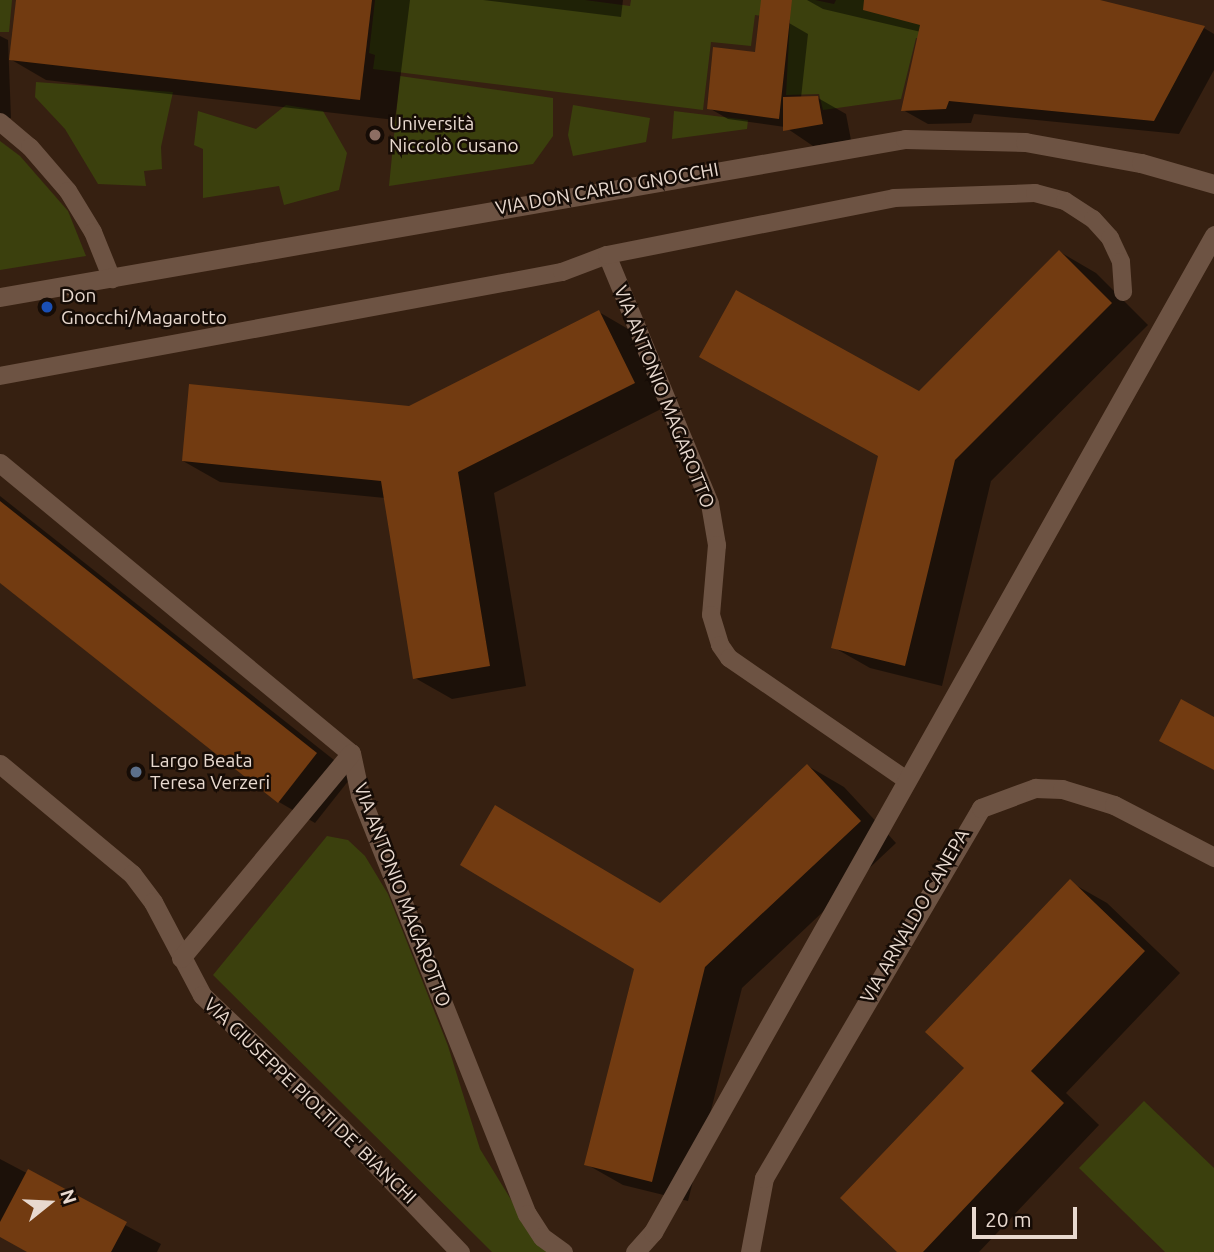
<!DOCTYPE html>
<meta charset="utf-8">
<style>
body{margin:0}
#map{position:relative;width:1214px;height:1252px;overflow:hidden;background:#362011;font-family:Ubuntu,sans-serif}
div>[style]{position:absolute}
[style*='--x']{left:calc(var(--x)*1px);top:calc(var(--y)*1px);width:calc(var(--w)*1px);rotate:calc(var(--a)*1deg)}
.green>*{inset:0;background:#3b400d}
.shadow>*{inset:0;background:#0007}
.building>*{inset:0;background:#723b11}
.service>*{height:18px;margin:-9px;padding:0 9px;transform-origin:9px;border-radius:9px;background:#6d5343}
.minor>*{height:19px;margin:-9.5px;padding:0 9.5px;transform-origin:9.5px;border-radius:9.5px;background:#6d5343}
.dots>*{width:19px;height:19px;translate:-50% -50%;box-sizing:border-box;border:4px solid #160c06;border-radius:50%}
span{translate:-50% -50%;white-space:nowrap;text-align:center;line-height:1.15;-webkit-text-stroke:5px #160c06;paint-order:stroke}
.poi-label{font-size:19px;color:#e8d9cf}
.left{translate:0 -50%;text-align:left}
.street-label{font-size:19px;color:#e8d9cf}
.north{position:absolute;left:14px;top:1168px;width:70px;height:70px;-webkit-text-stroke:5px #160c06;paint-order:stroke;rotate:72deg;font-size:19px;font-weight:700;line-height:28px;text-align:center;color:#e8d9cf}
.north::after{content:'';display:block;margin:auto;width:24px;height:32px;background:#e8d9cf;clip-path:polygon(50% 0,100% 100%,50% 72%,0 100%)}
.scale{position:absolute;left:972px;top:1207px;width:105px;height:32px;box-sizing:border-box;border:4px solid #e8d9cf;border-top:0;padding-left:9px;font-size:21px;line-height:24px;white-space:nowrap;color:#e8d9cf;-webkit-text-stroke:5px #160c06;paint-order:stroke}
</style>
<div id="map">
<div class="green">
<div style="clip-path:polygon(0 0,12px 0,9px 32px,0 32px)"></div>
<div style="clip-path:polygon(375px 0,585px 0,630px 6px,631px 0,815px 0,834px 4px,836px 0,1015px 0,1177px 78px,1167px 97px,916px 38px,901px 99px,823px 110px,819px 94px,786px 95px,790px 20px,755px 15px,751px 46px,711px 42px,703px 110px,373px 69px,375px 55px,369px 53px)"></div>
<div style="clip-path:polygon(400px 76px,553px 98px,553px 136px,533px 164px,389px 186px)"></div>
<div style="clip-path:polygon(36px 82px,173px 92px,161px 147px,162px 169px,144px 171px,146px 186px,98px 184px,65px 129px,35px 97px)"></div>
<div style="clip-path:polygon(286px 105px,323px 111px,347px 153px,339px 190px,284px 205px,279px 186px,203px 198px,203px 149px,194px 145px,198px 111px,256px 129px)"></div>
<div style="clip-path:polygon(573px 105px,650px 118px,646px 142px,573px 156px,568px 135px)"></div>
<div style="clip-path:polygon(674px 111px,748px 120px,747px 129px,672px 139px)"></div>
<div style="clip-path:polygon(0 141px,20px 156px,68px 211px,86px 256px,0 270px)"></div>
<div style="clip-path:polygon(327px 836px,348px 840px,365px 856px,388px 894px,448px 1046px,480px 1149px,521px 1216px,561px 1252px,492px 1252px,213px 975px)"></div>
<div style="clip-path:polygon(1144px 1101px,1214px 1168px,1214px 1252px,1165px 1252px,1079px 1168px)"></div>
</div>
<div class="shadow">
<div style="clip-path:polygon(18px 0,410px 0,395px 120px,46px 80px,10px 59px)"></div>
<div style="clip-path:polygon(483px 0,623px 0,621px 17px)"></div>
<div style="clip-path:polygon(807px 0,1086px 0,1204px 28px,1214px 34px,1214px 70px,1179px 134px,974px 114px,971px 123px,928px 124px,903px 110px,921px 32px,823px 9px)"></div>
<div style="clip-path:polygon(789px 23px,808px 34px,801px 98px,818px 98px,846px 114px,851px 140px,813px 146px,785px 127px,728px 119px,709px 108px)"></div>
<div style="clip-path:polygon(0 36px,8px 40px,11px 118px,0 119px)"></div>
<div style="clip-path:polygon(1060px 252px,1096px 273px,1148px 325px,991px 481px,942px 686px,870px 668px,833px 647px,919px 393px)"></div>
<div style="clip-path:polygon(599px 312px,635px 333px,671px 404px,494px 493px,526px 686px,452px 699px,415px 678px,385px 498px,220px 482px,183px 461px,409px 407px)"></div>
<div style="clip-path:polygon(0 496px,353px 775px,315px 823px,279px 802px,0 581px)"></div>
<div style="clip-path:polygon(808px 766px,844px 787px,896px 843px,742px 988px,688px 1201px,623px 1185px,586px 1164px,636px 968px,661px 905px)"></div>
<div style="clip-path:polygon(1070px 882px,1107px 903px,1180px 973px,1066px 1093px,1099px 1125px,979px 1252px,899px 1252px,966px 1068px)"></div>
<div style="clip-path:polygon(0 1159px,161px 1244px,157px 1252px,29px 1252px,0 1236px)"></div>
</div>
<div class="building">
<div style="clip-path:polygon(16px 0,372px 0,360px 100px,9px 60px)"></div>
<div style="clip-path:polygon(761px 0,792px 0,779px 119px,707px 109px,713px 47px,755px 52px)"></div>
<div style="clip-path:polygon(864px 0,1100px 0,1205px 26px,1154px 121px,949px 101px,946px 109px,901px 111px,920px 25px,863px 10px)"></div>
<div style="clip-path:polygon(818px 96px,823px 124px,783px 131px,783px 97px)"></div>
<div style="clip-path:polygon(1059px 250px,1112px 303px,955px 460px,905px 666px,831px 648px,878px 456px,699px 357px,736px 290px,919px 391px)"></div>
<div style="clip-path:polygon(599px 310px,635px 383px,458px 472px,490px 666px,413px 679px,381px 481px,182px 461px,189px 384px,409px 406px)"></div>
<div style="clip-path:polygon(0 501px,317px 753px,278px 803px,0 583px)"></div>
<div style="clip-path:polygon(1181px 699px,1214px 717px,1214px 770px,1159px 741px)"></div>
<div style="clip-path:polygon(807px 764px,861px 821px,705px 967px,652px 1182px,584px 1165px,634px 969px,460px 865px,495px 805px,660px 903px)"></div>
<div style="clip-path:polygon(1070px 879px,1145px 951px,1031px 1071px,1064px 1103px,923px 1252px,897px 1252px,840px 1198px,964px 1068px,925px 1032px)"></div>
<div style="clip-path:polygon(28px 1169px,127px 1222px,111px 1252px,27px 1252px,0 1237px,0 1222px)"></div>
</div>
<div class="service">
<div style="--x:0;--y:122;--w:39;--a:40"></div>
<div style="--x:30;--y:147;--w:58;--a:49.2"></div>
<div style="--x:68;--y:191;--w:48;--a:58.6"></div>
<div style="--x:93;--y:232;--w:51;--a:68"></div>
<div style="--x:607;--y:255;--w:269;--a:67.5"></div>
<div style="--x:710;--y:504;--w:42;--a:80.3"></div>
<div style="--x:717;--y:545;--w:70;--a:94.9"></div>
<div style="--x:711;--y:615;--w:31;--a:73"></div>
<div style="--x:720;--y:645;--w:16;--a:55"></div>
<div style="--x:729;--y:658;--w:214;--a:34.5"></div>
<div style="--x:0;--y:376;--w:572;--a:-10.48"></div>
<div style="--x:562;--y:272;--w:48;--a:-20.7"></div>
<div style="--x:607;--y:255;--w:293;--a:-11.2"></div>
<div style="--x:894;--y:198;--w:141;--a:-2"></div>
<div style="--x:1035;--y:193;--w:31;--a:15"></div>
<div style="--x:1065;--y:201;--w:33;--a:33"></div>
<div style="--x:1093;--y:219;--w:25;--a:48"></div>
<div style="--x:1110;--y:238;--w:26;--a:65"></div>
<div style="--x:1121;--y:262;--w:30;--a:86"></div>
</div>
<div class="minor">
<div style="--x:0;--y:297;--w:919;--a:-9.9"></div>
<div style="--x:905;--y:139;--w:120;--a:1.4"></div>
<div style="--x:1025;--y:142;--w:118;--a:10.3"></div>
<div style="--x:1141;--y:163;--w:76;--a:16"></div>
<div style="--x:0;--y:463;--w:455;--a:39.6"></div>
<div style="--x:351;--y:753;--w:43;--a:77.9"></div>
<div style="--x:360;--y:795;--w:451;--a:68.3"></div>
<div style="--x:527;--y:1214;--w:27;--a:57"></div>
<div style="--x:542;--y:1237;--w:26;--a:36"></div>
<div style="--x:0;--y:764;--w:172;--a:39.8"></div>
<div style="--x:132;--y:874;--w:35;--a:53"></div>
<div style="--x:153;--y:902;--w:105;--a:62.2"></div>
<div style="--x:202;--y:995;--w:190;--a:43.7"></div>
<div style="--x:339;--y:1126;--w:175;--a:46.2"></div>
<div style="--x:181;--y:958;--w:266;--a:-50.3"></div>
<div style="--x:635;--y:1252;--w:27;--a:-48"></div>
<div style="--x:653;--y:1232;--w:1144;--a:-60.63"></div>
<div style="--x:750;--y:1252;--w:75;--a:-79.3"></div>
<div style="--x:764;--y:1178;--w:429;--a:-59.6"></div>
<div style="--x:981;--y:808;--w:58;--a:-20.3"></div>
<div style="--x:1035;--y:788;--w:27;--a:2"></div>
<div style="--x:1062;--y:789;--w:54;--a:17.1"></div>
<div style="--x:1114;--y:805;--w:113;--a:27.5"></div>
</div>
<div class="dots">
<div style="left:375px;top:135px;background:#8d6e63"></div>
<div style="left:47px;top:307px;background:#1a4fb4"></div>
<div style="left:136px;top:772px;background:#5c6f8a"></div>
</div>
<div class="poi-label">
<span class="left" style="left:389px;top:135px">Università<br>Niccolò Cusano</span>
<span class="left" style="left:61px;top:307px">Don<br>Gnocchi/Magarotto</span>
<span class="left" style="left:150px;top:772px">Largo Beata<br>Teresa Verzeri</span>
</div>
<div class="street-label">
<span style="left:607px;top:189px;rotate:-10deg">VIA DON CARLO GNOCCHI</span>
<span style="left:664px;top:397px;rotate:68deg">VIA ANTONIO MAGAROTTO</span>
<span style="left:402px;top:895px;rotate:69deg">VIA ANTONIO MAGAROTTO</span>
<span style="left:915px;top:916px;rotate:-60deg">VIA ARNALDO CANEPA</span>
<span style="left:310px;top:1101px;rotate:44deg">VIA GIUSEPPE PIOLTI DE' BIANCHI</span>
</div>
<div class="north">N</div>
<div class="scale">20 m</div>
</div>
